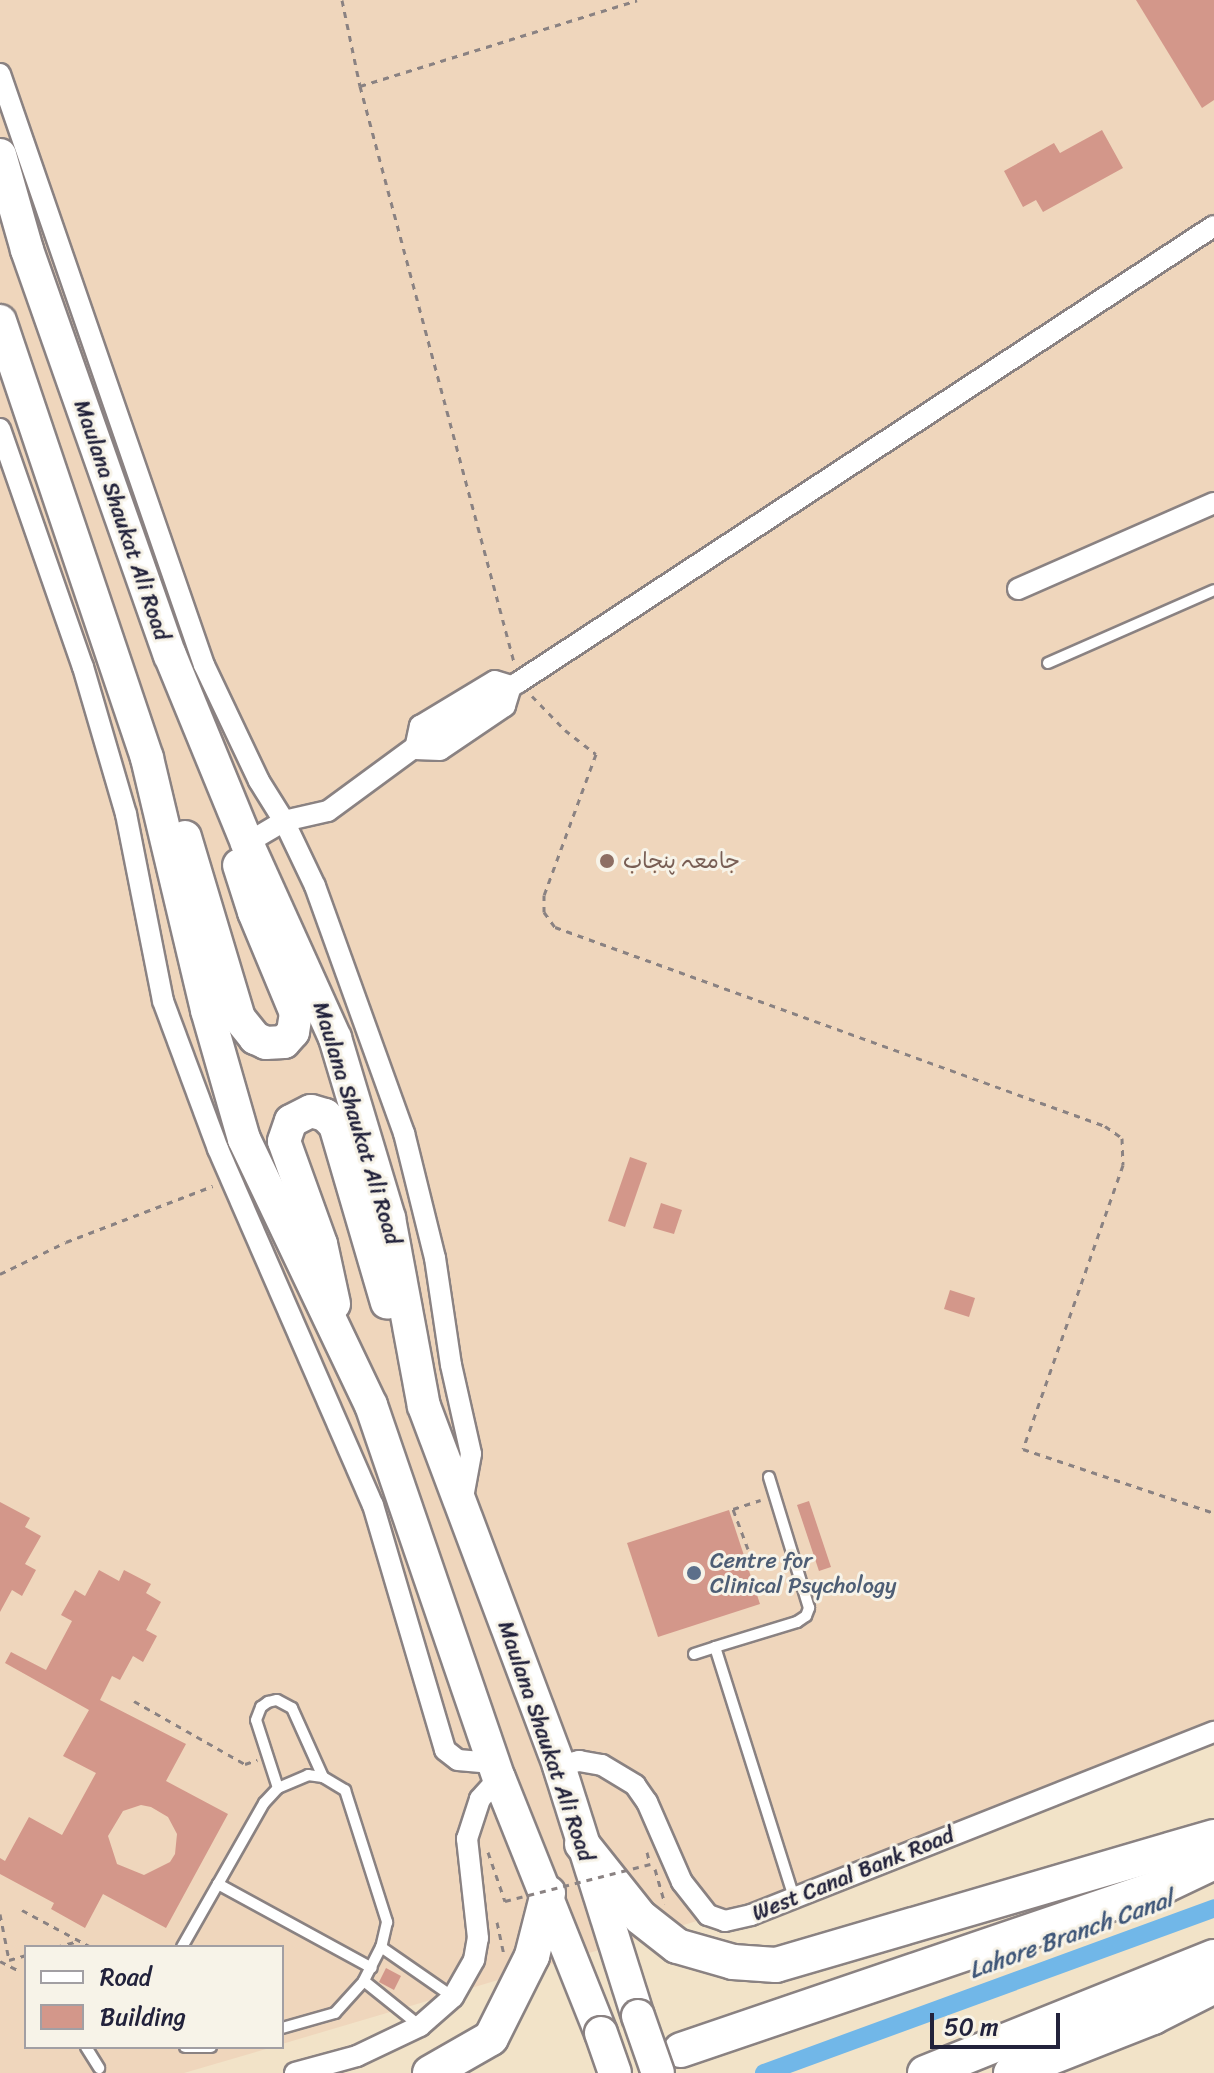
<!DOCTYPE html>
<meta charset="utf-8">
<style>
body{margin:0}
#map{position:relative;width:1214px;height:2073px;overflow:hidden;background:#f2e3c8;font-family:Sriracha,"Playpen Sans Arabic",sans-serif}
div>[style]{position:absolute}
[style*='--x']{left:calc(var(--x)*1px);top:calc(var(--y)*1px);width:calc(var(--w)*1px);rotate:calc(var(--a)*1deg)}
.built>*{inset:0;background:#efd6bc}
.canal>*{height:18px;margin:-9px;padding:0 9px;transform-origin:9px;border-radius:9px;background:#71b7e8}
.building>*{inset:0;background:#d3978a}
.path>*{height:3px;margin-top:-1.5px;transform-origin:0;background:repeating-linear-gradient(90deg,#8a8282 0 6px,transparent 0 12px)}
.roads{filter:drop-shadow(2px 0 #8a8282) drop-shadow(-2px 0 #8a8282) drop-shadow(0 2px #8a8282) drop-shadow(0 -2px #8a8282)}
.service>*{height:10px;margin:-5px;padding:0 5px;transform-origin:5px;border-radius:5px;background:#fff}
.minor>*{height:20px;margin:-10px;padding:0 10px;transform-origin:10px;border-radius:10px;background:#fff}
.primary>*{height:32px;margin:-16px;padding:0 16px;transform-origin:16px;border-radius:16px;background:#fff}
.trunk>*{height:34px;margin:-17px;padding:0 17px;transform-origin:17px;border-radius:17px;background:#fff}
.path-bridge>*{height:3px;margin-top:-1.5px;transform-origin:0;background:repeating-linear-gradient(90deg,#8a8282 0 6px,transparent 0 12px)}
.bridges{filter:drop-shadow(2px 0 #8a8282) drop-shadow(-2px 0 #8a8282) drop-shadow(0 2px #8a8282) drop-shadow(0 -2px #8a8282)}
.primary-bridge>*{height:32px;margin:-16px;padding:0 16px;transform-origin:16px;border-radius:16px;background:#fff}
.dots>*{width:22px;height:22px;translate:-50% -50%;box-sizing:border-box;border:4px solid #f7f3e8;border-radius:50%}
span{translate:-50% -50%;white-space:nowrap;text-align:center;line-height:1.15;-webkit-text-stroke:6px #f7f3e8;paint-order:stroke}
.street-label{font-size:22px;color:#22223b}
.education-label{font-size:22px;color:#785e54}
.left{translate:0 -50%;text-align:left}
.service-label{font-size:22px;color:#4e5e75}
.water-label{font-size:24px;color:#3e5678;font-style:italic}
.legend{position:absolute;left:24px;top:1945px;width:260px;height:104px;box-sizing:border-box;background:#f7f3e8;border:2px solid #a29fa3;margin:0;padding:10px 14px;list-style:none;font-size:24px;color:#22223b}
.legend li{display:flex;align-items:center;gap:16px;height:40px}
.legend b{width:40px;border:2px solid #a29fa3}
.scale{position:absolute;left:930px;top:2013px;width:130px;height:36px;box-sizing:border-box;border:4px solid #22223b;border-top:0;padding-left:10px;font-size:24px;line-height:28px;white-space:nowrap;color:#22223b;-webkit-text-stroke:6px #f7f3e8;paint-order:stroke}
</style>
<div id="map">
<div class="built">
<div style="clip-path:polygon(0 0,1214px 0,1214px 1723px,1057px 1788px,724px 1913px,282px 2044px,282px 1947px,26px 1947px,26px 2047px,273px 2047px,184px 2073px,0 2073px)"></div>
</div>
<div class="canal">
<div style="--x:764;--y:2073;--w:479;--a:-20.1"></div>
</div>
<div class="building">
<div style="clip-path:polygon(1136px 0,1214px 0,1214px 100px,1202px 108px)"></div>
<div style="clip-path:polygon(1102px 130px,1123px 168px,1043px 212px,1036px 200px,1023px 207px,1004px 171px,1054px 143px,1060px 153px)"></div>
<div style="clip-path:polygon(630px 1157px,647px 1163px,625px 1227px,608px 1221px)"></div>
<div style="clip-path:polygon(661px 1203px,682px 1210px,674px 1234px,653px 1228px)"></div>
<div style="clip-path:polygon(950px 1290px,975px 1298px,969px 1317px,944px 1309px)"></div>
<div style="clip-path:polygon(809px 1501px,831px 1567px,819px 1571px,797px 1505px)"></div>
<div style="clip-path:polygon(0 1502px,30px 1518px,25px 1527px,41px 1536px,25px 1564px,36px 1570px,22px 1596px,12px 1590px,0 1612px)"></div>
<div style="clip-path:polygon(729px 1510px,760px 1604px,658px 1637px,627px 1543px)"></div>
<div style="clip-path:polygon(evenodd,99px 1570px,119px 1581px,124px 1570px,151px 1584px,146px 1593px,161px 1602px,146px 1630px,157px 1636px,143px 1662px,133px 1656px,120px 1680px,112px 1676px,100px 1700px,186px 1744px,166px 1781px,228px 1814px,166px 1928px,103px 1894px,85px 1928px,51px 1909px,54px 1903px,0 1874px,0 1858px,5px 1861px,29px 1817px,62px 1835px,96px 1773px,63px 1756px,89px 1710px,5px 1663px,11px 1652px,46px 1670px,72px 1621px,61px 1615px,75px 1590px,85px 1596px,99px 1570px,141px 1805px,151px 1807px,168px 1817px,177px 1834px,175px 1854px,170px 1862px,144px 1875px,117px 1864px,108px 1836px,123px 1811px,141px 1805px)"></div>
<div style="clip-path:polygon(386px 1968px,401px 1976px,394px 1990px,379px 1982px)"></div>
</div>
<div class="path">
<div style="--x:342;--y:0;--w:88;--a:78.2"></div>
<div style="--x:360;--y:86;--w:596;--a:75.03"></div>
<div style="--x:360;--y:86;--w:290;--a:-17.2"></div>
<div style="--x:532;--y:696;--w:47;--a:45.9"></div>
<div style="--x:565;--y:730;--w:39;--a:38"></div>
<div style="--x:596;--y:754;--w:150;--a:110.2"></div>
<div style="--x:544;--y:895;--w:17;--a:90"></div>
<div style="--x:544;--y:912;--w:19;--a:54"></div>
<div style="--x:555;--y:927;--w:585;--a:19.89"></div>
<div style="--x:1105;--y:1126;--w:21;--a:35"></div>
<div style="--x:1122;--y:1138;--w:27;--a:88"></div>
<div style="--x:1123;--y:1165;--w:301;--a:109.4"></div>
<div style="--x:1023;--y:1449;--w:201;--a:18.5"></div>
<div style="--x:0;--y:1274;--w:73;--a:-25.9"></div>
<div style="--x:66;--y:1242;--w:157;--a:-20.9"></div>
<div style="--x:748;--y:1549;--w:43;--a:-110.6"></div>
<div style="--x:733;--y:1509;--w:29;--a:-18"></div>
<div style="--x:134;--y:1701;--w:128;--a:29.6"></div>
<div style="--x:245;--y:1764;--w:13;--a:-18"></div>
<div style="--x:488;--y:1852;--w:52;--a:70.9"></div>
<div style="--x:647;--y:1852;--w:12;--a:76"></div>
<div style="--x:655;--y:1869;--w:36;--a:74"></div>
<div style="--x:22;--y:1910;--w:78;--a:28.2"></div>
<div style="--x:0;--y:1914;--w:47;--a:78.9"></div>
<div style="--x:9;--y:1960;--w:18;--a:-16"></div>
<div style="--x:497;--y:1922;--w:33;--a:78"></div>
<div style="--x:56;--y:1947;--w:24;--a:-15"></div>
<div style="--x:0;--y:1961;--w:20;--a:27"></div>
</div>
<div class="roads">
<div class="service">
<div style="--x:1048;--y:663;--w:181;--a:-23.7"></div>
<div style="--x:715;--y:1647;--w:86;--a:-17"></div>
<div style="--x:797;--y:1622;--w:11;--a:-34"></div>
<div style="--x:806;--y:1616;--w:9;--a:-69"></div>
<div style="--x:809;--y:1608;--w:137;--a:-107"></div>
<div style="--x:694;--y:1654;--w:22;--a:-18"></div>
<div style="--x:715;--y:1647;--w:263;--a:72.5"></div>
<div style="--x:278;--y:1788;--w:71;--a:-107.9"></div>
<div style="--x:256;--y:1720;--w:14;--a:-69"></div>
<div style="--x:261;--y:1707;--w:9;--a:-36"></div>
<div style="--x:268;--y:1702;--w:9;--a:-13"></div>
<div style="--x:277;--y:1700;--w:17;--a:28"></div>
<div style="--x:292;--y:1708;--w:76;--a:65.8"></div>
<div style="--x:218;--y:1884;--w:93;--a:-60.4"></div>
<div style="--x:264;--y:1803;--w:21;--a:-47"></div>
<div style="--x:278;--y:1788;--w:33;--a:-23"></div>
<div style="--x:308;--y:1775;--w:15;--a:8"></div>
<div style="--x:323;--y:1777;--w:26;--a:31"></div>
<div style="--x:345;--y:1790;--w:139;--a:72.3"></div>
<div style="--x:387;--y:1922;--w:26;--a:103"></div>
<div style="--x:381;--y:1947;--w:38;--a:117"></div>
<div style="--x:364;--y:1981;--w:43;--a:132.2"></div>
<div style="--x:335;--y:2013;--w:55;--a:164.2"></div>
<div style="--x:182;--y:1947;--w:73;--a:-60.3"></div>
<div style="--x:218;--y:1884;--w:175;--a:28.6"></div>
<div style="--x:381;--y:1947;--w:88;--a:34.8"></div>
<div style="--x:364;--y:1981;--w:72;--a:38.8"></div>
<div style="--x:86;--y:2047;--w:25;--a:58"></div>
<div style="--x:185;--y:2047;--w:26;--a:0"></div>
</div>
<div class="minor">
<div style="--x:0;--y:74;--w:625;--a:70.96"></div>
<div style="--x:204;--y:665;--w:128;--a:64.6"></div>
<div style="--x:259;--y:781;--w:47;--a:58"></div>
<div style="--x:284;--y:821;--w:72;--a:64.5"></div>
<div style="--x:315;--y:886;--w:263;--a:70.2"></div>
<div style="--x:404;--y:1133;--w:129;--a:76.1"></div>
<div style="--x:435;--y:1258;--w:108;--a:81.5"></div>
<div style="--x:451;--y:1365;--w:91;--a:77.3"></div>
<div style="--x:471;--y:1454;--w:50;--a:100.4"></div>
<div style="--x:0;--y:429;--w:252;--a:70.8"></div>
<div style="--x:83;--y:667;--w:153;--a:73.7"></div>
<div style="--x:126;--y:814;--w:191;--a:78.8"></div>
<div style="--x:163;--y:1001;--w:158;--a:69.6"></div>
<div style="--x:218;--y:1149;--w:388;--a:66.5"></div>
<div style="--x:373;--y:1505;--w:255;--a:73.6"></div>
<div style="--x:445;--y:1750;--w:16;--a:38"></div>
<div style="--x:458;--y:1760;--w:37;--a:5"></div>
<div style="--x:1018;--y:589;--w:214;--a:-23.7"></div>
<div style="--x:495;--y:681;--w:17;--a:17"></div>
<div style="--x:511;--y:686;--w:21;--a:107"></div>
<div style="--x:505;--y:706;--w:78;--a:145.9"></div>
<div style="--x:440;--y:750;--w:25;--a:-178"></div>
<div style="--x:415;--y:749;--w:24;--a:-78"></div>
<div style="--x:420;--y:726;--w:87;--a:-31"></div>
<div style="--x:247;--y:843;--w:43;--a:-30.7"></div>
<div style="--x:284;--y:821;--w:45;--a:-12.8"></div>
<div style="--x:328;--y:811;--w:130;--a:-36.3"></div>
<div style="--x:433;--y:734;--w:100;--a:-31.2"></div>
<div style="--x:519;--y:682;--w:831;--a:-33.27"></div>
<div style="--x:559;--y:1766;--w:21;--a:-14"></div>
<div style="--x:579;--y:1761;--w:23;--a:10"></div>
<div style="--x:602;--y:1765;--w:39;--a:31"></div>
<div style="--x:635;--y:1785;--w:21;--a:55"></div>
<div style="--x:647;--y:1802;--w:87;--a:66.4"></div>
<div style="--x:682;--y:1882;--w:42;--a:51.8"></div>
<div style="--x:708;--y:1915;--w:18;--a:19"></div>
<div style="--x:725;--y:1921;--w:27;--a:-13"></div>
<div style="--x:751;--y:1915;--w:498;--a:-21.6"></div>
<div style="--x:295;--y:2073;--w:64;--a:-15.3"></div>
<div style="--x:357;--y:2056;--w:70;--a:-25.5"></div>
<div style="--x:420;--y:2026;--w:44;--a:-41.3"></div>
<div style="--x:453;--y:1997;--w:43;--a:-60.4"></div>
<div style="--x:474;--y:1960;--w:22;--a:-80"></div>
<div style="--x:478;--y:1938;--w:100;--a:-96.3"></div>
<div style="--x:467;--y:1839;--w:42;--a:-72"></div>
<div style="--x:480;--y:1799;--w:28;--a:-48"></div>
</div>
<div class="primary">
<div style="--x:0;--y:155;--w:99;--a:74.1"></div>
<div style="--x:27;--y:250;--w:430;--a:70.6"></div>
<div style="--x:170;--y:655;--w:203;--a:67.7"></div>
<div style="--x:247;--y:843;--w:214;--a:65.7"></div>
<div style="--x:335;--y:1038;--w:188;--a:73.3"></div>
<div style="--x:389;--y:1218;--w:191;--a:79.5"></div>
<div style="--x:424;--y:1406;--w:384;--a:69.4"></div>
<div style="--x:559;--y:1766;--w:262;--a:72.5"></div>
<div style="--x:0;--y:321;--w:461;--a:71.4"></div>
<div style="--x:147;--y:758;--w:259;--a:76.6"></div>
<div style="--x:207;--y:1010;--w:134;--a:74"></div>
<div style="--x:244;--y:1139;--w:295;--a:64.5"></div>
<div style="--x:371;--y:1405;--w:394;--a:71.1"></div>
<div style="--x:499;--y:1778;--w:275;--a:68.2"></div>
<div style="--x:185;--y:837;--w:189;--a:73.4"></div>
<div style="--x:239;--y:1018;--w:26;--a:51"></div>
<div style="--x:255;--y:1038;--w:12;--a:24"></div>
<div style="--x:266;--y:1043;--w:18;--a:-3"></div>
<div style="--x:284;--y:1042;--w:13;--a:-48"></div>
<div style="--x:293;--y:1032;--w:19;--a:-81"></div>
<div style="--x:296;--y:1013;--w:109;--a:-112.6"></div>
<div style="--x:254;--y:912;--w:49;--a:-107.7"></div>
<div style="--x:334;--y:1304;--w:61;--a:-102.2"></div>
<div style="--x:321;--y:1244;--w:109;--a:-109.8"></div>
<div style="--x:284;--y:1141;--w:21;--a:-71"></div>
<div style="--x:291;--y:1121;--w:22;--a:-27"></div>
<div style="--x:311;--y:1111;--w:15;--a:16"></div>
<div style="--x:325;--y:1115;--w:14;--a:45"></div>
<div style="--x:335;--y:1125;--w:185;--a:73.7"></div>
</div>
<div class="trunk">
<div style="--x:582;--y:1844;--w:93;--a:51.5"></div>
<div style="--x:640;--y:1917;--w:47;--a:38.1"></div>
<div style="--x:677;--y:1946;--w:58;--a:15.9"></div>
<div style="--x:733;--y:1962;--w:43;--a:4"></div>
<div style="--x:776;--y:1965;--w:456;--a:-16.3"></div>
<div style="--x:681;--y:2050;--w:512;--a:-18.79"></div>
<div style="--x:1166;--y:1885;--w:53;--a:-25.6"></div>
<div style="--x:430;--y:2073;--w:70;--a:-29.8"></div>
<div style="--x:491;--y:2038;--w:92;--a:-63.4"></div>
<div style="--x:532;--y:1956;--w:65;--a:-75.7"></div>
<div style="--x:925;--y:2073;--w:311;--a:-21.9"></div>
<div style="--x:1011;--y:2073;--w:153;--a:-21.5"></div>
<div style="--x:1153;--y:2017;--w:68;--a:-26.9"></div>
</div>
</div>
<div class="path-bridge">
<div style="--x:505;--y:1901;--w:150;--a:-14.3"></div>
</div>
<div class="bridges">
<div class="primary-bridge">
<div style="--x:638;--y:2016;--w:60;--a:70.7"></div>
<div style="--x:601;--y:2033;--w:42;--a:70.7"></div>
</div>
</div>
<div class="dots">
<div style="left:607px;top:861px;background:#8d6e63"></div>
<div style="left:694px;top:1573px;background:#5c6f8a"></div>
</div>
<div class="street-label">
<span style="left:122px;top:520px;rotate:71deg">Maulana Shaukat Ali Road</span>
<span style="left:357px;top:1123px;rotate:73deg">Maulana Shaukat Ali Road</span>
<span style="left:546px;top:1741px;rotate:71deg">Maulana Shaukat Ali Road</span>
<span style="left:853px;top:1874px;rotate:-22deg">West Canal Bank Road</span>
</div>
<div class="education-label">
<span class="left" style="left:623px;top:861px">جامعہ پنجاب</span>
</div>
<div class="service-label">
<span class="left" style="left:710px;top:1573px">Centre for<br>Clinical Psychology</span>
</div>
<div class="water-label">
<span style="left:1071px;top:1935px;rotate:-20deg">Lahore Branch Canal</span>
</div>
<ul class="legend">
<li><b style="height:10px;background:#fff"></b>Road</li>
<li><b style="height:22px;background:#d3978a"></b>Building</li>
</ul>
<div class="scale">50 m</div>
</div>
